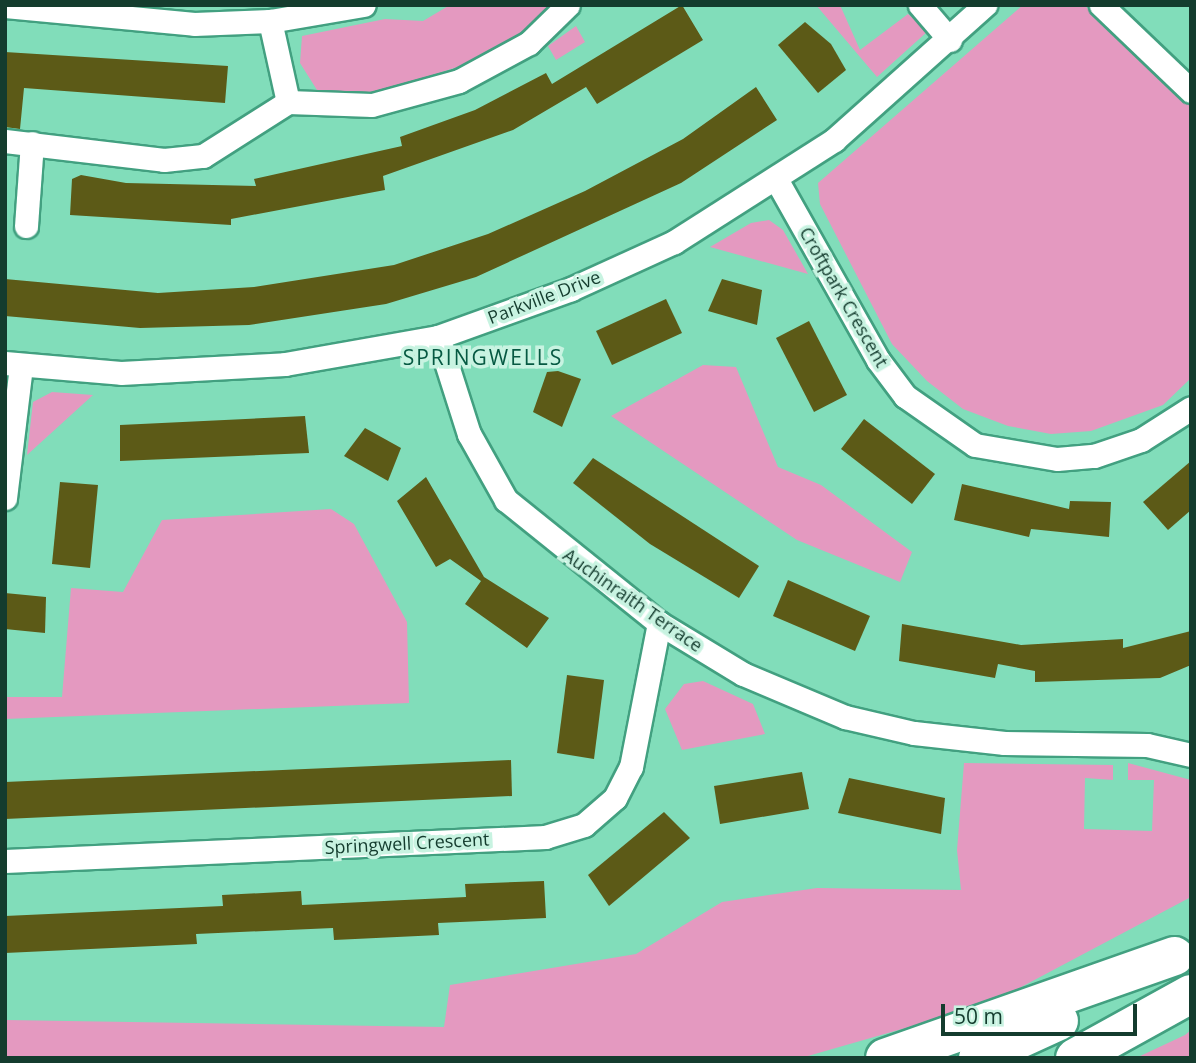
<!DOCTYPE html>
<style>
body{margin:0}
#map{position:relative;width:1196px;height:1063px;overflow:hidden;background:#81ddba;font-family:"Open Sans",sans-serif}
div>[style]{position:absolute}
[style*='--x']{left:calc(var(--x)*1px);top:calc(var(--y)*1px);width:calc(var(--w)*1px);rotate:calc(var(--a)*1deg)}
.green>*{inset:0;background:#e499c0}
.building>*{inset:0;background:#5c5a17}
.roads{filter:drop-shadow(2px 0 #42a080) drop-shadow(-2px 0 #42a080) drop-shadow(0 2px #42a080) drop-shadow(0 -2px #42a080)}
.minor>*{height:23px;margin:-11.5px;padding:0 11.5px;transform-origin:11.5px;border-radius:11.5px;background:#fff}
.trunk>*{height:38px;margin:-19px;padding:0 19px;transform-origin:19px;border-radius:19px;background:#fff}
span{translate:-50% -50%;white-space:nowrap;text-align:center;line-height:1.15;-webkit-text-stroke:7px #c8f3e1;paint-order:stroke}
.street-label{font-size:18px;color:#143c2e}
.quarter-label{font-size:21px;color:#065942;letter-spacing:2px}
.frame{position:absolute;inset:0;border:7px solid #143c2e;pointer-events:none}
.scale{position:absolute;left:941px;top:1004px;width:196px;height:32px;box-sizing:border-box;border:4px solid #143c2e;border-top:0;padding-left:9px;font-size:21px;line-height:24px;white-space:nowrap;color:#143c2e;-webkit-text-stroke:5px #c8f3e1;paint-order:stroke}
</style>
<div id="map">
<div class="green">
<div style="clip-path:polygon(450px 5px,554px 5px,505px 46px,467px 64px,360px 98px,317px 90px,300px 63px,302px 36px,385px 19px,423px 21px)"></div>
<div style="clip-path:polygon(816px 5px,840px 5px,860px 50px,908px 14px,928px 31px,877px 77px)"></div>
<div style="clip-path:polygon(1023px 5px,1084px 5px,1191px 105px,1191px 378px,1163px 405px,1091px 431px,1051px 434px,1008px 426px,963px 409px,927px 381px,892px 344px,820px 204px,818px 183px)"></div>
<div style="clip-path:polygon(576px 26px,585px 42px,556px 60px,548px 46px)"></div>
<div style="clip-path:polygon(769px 220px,783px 230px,808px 274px,710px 247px,751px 223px)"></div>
<div style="clip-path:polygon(703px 365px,736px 367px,778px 467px,821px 485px,912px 552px,900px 582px,797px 540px,611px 416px)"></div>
<div style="clip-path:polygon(52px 392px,93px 395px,27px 455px,33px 402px)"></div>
<div style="clip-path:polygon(331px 509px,354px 524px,407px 622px,409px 703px,5px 719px,5px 697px,62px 697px,71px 588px,123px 592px,162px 520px)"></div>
<div style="clip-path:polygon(703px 681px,753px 704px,765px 734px,682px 750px,665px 709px,684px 684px)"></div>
<div style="clip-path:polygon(964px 763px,1113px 765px,1113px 780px,1085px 778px,1084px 829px,1152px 831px,1154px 780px,1128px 780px,1128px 763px,1191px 780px,1191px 897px,989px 1004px,801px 1058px,5px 1058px,5px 1020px,444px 1027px,450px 985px,636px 954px,722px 902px,817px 888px,961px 890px,957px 850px)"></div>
<div style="clip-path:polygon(1191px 1030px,1191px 1058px,1136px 1058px,1185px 1035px)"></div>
</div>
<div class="building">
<div style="clip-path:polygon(682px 5px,703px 40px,597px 104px,586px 87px,513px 130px,383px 176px,385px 190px,231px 219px,231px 225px,70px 215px,72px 179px,81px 175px,126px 183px,256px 186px,254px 179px,402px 146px,400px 137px,475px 110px,546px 73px,552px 84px)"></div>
<div style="clip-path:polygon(805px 22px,831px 44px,846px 70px,818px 93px,778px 45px)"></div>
<div style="clip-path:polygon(5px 52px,228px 66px,225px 103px,24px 88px,20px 129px,5px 127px)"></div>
<div style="clip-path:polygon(756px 87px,777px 120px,681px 183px,476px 277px,386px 304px,249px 325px,140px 328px,5px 316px,5px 279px,158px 293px,254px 287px,394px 265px,488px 234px,585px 191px,683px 139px)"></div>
<div style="clip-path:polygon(722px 279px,762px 290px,757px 325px,708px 311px)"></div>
<div style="clip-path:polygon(666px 299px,682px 333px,612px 365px,596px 331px)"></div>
<div style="clip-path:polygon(809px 321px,847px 395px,814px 412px,776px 338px)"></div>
<div style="clip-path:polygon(558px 371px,581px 379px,562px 427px,533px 412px,547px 372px)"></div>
<div style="clip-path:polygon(305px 416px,309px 453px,120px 461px,120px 425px)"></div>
<div style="clip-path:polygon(864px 419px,935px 474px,912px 504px,841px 449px)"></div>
<div style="clip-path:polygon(365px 428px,401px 448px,388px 481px,344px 456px)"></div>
<div style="clip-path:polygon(593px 458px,759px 566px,739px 598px,650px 544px,573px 483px)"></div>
<div style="clip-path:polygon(1191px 461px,1191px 510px,1168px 530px,1143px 502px)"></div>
<div style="clip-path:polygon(426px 477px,484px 577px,549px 618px,527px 648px,465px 604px,481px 581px,450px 559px,436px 567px,397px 501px)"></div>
<div style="clip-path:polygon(60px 482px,98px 485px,90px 568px,52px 564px)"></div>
<div style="clip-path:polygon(962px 484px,1069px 509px,1070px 501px,1111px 502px,1109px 537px,1031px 529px,1029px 537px,954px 520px)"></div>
<div style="clip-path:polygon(788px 580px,870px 616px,855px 651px,773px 616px)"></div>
<div style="clip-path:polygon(5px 593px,46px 597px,45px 633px,5px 629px)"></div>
<div style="clip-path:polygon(902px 624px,1021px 645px,1123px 639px,1123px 648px,1191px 631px,1191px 665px,1160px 678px,1035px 682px,1035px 671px,998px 664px,995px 678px,899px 661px)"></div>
<div style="clip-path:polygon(567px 675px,604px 680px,594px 759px,557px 753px)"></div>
<div style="clip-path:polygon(511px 760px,512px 796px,5px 819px,5px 782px)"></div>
<div style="clip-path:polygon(802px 772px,809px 809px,720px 824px,714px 786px)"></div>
<div style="clip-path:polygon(849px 778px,945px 798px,941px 834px,838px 813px)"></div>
<div style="clip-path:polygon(664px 812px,690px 838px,609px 906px,588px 875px)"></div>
<div style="clip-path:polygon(544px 881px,546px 918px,438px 923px,439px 935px,334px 940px,333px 928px,196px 934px,197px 944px,5px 953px,5px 916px,223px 906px,222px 895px,301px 891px,302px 905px,466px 897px,465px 884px)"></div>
</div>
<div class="roads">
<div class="minor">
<div style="--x:920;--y:5;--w:46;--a:49.4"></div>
<div style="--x:1101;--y:5;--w:124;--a:43.7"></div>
<div style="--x:5;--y:6;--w:190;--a:5.4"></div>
<div style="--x:194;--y:24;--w:76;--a:-2.3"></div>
<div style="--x:270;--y:21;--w:95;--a:-9.7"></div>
<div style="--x:288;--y:102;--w:84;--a:2"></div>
<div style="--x:372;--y:105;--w:90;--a:-15.4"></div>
<div style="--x:459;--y:81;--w:80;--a:-28.5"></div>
<div style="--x:529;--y:43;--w:54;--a:-44.3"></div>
<div style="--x:5;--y:141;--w:160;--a:6.8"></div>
<div style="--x:164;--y:160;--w:39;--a:-6"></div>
<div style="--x:203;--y:156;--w:101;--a:-32.4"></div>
<div style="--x:288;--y:102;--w:83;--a:-102.5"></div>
<div style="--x:776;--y:179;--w:208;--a:60.6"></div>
<div style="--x:878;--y:360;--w:45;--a:53.1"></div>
<div style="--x:905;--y:396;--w:85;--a:35"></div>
<div style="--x:975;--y:445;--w:83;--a:9.7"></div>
<div style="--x:1057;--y:459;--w:37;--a:-5"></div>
<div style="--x:1094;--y:456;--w:50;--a:-18.8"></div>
<div style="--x:1141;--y:440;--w:59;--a:-32.6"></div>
<div style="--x:26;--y:226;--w:83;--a:-85.9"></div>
<div style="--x:438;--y:337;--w:102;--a:72.3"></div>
<div style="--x:469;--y:434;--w:76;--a:60.7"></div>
<div style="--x:506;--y:500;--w:196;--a:38.8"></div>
<div style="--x:659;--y:623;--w:98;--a:31.3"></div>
<div style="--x:743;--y:674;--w:111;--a:22.9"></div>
<div style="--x:845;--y:717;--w:71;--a:13.1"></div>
<div style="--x:914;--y:733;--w:91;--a:6.3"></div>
<div style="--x:1004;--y:743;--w:143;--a:0.8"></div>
<div style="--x:1147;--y:745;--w:45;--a:12.8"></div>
<div style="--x:5;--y:363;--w:116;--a:4.9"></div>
<div style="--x:121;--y:373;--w:164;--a:-3.1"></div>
<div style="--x:285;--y:364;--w:155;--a:-10"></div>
<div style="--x:438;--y:337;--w:141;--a:-19.8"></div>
<div style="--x:571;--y:289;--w:113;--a:-24.5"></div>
<div style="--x:674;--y:242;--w:190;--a:-32.5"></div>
<div style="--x:834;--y:140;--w:203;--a:-41.8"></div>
<div style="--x:5;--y:498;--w:134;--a:-83.1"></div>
<div style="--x:5;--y:861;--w:541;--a:-2.54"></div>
<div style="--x:545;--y:837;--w:41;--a:-17.1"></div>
<div style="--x:584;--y:825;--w:41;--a:-41.1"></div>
<div style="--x:615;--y:798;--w:35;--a:-63"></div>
<div style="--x:631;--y:767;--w:147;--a:-79"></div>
</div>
<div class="trunk">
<div style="--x:885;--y:1058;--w:307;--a:-19.4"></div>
<div style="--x:978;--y:1058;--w:89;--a:-24.6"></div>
<div style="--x:1075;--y:1058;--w:132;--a:-28.9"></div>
</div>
</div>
<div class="street-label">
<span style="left:544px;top:297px;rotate:-21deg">Parkville Drive</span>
<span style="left:844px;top:297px;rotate:60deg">Croftpark Crescent</span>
<span style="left:633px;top:600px;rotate:35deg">Auchinraith Terrace</span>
<span style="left:407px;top:843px;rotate:-3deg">Springwell Crescent</span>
</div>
<div class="quarter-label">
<span style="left:483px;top:357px">SPRINGWELLS</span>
</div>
<div class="frame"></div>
<div class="scale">50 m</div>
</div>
